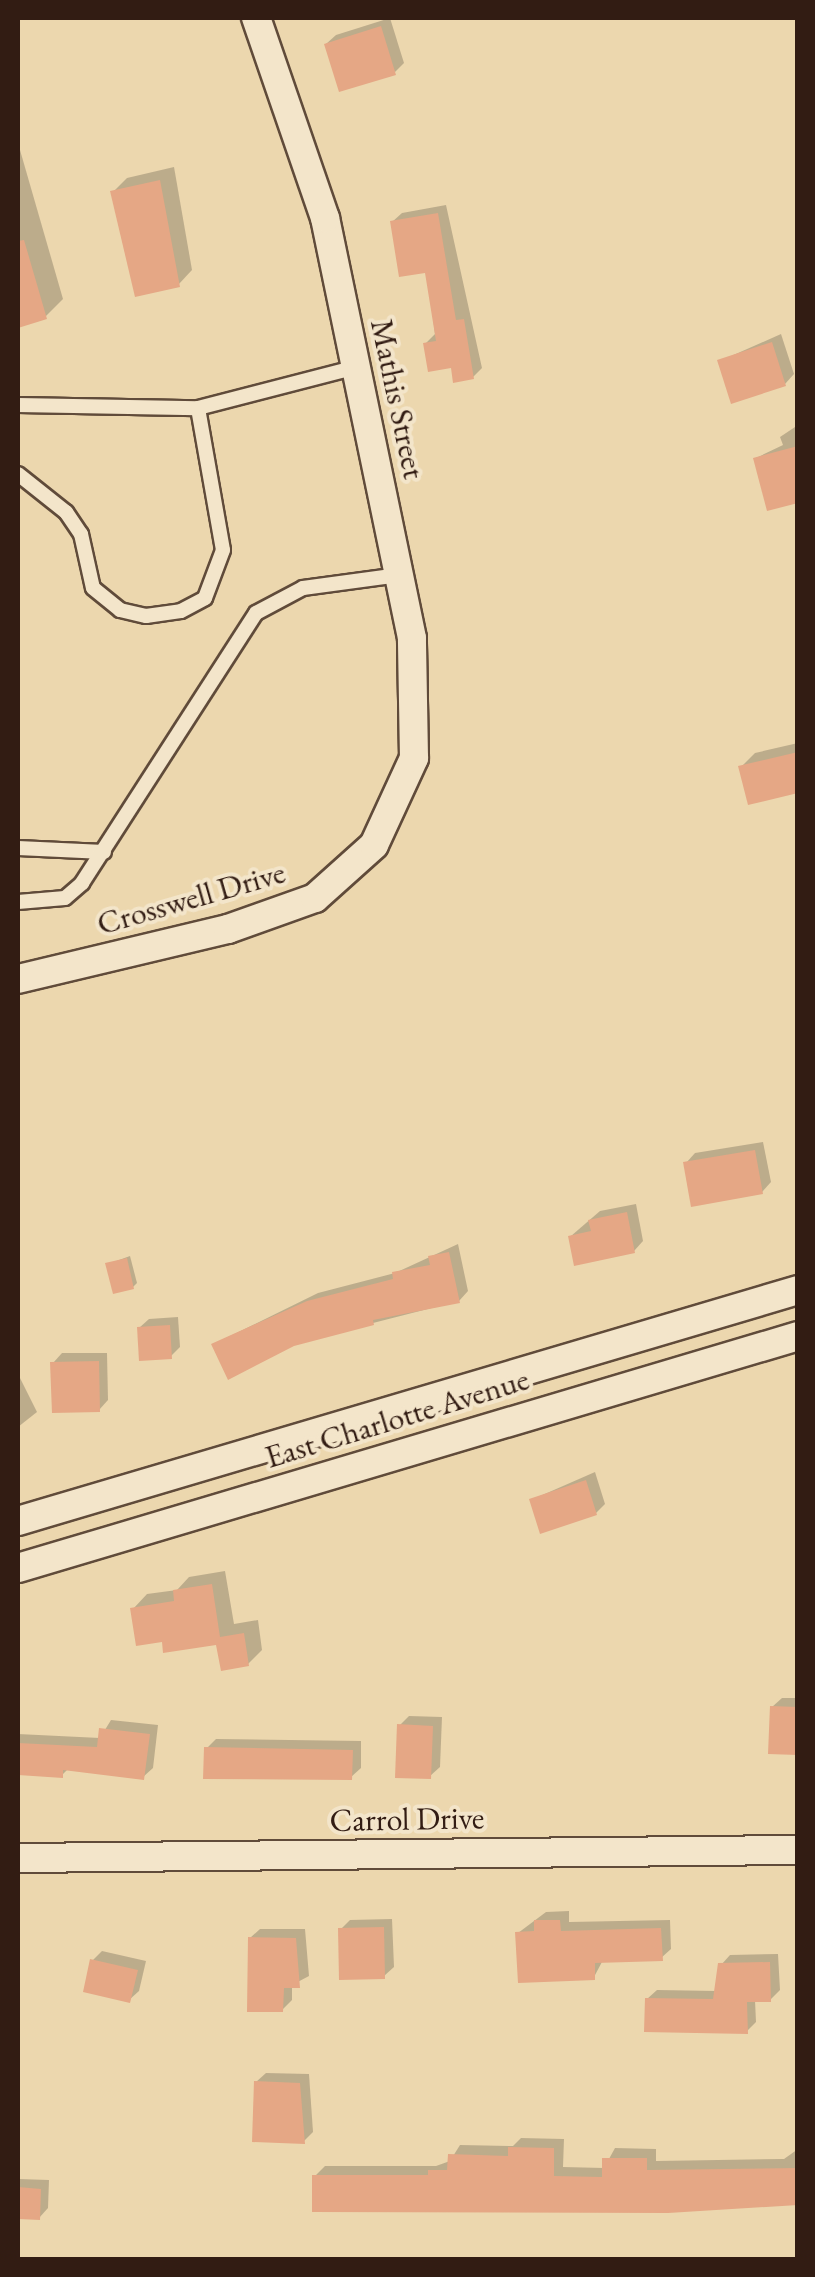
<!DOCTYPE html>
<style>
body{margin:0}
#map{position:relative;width:815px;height:2277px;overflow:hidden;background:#ecd7ae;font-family:"EB Garamond",serif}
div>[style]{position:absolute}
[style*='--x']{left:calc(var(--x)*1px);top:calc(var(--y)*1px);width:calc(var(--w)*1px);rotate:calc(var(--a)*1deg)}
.shadow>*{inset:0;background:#0003}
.building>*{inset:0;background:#e5a785}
.roads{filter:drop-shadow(2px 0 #604b3a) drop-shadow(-2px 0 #604b3a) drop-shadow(0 2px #604b3a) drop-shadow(0 -2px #604b3a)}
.lane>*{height:14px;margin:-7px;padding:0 7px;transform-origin:7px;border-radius:7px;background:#f3e5ca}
.street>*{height:28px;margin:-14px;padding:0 14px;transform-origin:14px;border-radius:14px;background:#f3e5ca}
span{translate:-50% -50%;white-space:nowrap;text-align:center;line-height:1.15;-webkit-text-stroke:8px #f3e5ca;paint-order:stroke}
.street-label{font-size:32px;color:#321c13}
.frame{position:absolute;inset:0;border:20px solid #321c13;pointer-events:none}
</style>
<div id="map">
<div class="shadow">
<div style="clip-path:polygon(390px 18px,404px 63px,395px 72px,326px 44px,336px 35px)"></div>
<div style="clip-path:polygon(20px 150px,63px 299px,45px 317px,18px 325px)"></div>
<div style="clip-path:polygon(174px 167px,192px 270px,178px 285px,113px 192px,127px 178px)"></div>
<div style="clip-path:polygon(446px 205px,482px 368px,473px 377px,426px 343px,435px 334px,427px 270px,392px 222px,402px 213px)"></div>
<div style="clip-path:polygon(781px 334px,794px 374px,785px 384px,720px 361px)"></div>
<div style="clip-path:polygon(798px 425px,798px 501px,756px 458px,783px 445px,780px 437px)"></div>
<div style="clip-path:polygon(798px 743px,798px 791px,741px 767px,755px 753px)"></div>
<div style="clip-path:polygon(763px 1142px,771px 1182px,762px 1192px,686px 1163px,695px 1153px)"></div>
<div style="clip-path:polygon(636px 1204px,643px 1241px,634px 1251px,571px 1236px,600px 1211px)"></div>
<div style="clip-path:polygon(458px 1244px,468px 1291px,459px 1301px,373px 1323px,214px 1344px,318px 1293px,395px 1273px)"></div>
<div style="clip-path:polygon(130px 1256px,137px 1283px,133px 1287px,108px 1264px)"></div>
<div style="clip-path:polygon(178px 1317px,180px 1347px,170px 1357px,139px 1328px,149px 1319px)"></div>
<div style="clip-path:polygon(62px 1353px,107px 1353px,108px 1400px,99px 1410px,53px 1363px)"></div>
<div style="clip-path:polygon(20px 1378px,37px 1412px,18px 1427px,18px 1380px)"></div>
<div style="clip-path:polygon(595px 1472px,605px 1504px,596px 1513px,531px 1500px)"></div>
<div style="clip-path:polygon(225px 1571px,234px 1624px,258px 1620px,262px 1650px,248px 1664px,218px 1642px,164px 1639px,133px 1609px,147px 1594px,177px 1590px,189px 1577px)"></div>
<div style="clip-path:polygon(782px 1698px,798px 1698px,798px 1753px,772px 1707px)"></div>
<div style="clip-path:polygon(409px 1716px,442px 1717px,440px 1767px,430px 1776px,400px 1725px)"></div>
<div style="clip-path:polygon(111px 1720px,158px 1725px,153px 1768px,143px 1777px,69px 1768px,62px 1775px,18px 1773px,18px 1734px,100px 1738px)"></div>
<div style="clip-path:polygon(216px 1739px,361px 1741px,361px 1768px,351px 1777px,207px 1748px)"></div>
<div style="clip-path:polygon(569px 1911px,569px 1922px,670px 1920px,671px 1949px,661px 1958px,603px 1960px,594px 1977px,518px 1933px,546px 1912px)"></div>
<div style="clip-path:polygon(392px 1919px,394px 1967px,384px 1976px,341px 1929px,350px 1920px)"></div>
<div style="clip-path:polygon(260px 1929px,305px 1929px,309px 1976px,292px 1985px,292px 2000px,282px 2010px,250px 1938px)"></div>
<div style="clip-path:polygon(102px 1951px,146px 1961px,139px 1991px,129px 2000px,93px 1960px)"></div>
<div style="clip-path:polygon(778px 1954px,780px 1990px,770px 2000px,755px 2000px,756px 2022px,747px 2031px,647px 1999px,657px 1990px,717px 1991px,721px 1965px,730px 1955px)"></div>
<div style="clip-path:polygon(266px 2073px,309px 2074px,313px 2132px,304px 2141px,256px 2082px)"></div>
<div style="clip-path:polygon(521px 2138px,564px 2139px,563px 2167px,604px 2168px,615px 2148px,656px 2149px,656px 2161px,784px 2159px,798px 2149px,798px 2202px,315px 2176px,325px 2166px,436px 2166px,450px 2161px,460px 2145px,513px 2146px)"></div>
<div style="clip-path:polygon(18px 2179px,49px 2180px,48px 2208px,39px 2218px,18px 2217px)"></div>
</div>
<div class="building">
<div style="clip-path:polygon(381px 26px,396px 75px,339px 92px,324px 44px)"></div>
<div style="clip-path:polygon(160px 180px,180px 287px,135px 297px,110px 191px)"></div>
<div style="clip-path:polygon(438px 213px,456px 320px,464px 319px,474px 379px,453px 383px,451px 368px,428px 372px,423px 343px,436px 341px,425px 273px,399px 277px,390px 221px)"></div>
<div style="clip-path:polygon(24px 240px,47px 319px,18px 328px,18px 241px)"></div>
<div style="clip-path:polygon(772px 342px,786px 386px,731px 404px,717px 360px)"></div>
<div style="clip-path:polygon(798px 446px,798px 503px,767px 511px,753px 458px)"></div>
<div style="clip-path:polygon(798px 752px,798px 793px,748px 805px,738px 766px)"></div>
<div style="clip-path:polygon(755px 1150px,763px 1194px,691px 1207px,683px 1162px)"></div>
<div style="clip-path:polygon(627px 1212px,635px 1253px,574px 1266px,568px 1236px,591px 1231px,588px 1220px)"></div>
<div style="clip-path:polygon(449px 1252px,460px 1303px,373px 1320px,374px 1325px,294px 1346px,228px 1380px,211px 1344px,307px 1301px,393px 1279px,392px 1272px,430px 1265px,428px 1256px)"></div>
<div style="clip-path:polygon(127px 1258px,134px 1289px,113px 1294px,105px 1263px)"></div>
<div style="clip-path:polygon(170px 1325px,172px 1359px,139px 1361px,137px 1327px)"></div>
<div style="clip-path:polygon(99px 1361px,100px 1412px,52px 1413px,50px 1362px)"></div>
<div style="clip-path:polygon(586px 1480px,597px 1515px,540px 1534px,529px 1499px)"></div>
<div style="clip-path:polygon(212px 1584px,220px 1637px,244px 1633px,249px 1666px,221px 1671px,216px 1645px,163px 1653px,162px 1642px,136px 1646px,130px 1608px,174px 1601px,173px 1590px)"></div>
<div style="clip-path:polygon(770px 1706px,798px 1707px,798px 1755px,768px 1754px)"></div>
<div style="clip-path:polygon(397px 1724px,433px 1726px,431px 1779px,395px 1778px)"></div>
<div style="clip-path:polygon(99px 1728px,150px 1734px,144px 1780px,63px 1770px,63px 1778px,18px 1775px,18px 1743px,97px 1747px)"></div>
<div style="clip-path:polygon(204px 1747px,353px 1750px,352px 1780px,203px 1779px)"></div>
<div style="clip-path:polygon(534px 1920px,560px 1920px,561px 1931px,661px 1928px,663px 1961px,595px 1963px,595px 1980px,518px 1983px,515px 1932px,534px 1931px)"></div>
<div style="clip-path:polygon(384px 1927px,385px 1979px,339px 1980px,338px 1928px)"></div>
<div style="clip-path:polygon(248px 1937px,296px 1938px,300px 1988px,284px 1988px,283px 2012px,247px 2012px)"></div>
<div style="clip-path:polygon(90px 1959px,138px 1970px,130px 2003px,83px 1992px)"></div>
<div style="clip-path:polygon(770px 1962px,771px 2002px,747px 2002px,748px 2034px,644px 2032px,645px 1998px,713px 1999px,718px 1963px)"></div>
<div style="clip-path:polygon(254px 2081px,300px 2083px,305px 2144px,252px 2142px)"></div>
<div style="clip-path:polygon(508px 2147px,554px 2148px,554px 2176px,602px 2177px,602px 2158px,647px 2158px,647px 2170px,798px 2168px,798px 2205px,668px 2213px,312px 2212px,312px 2175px,428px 2175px,428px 2170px,447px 2170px,448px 2154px,508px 2156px)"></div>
<div style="clip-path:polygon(18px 2187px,41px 2189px,40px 2220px,18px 2219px)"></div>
</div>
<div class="roads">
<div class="lane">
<div style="--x:18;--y:405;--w:180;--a:1"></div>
<div style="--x:198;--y:408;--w:163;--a:-14.5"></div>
<div style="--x:18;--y:474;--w:61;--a:38.4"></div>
<div style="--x:66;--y:512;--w:27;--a:56"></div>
<div style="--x:81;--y:534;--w:55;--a:77.5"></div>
<div style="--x:93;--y:588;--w:35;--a:39"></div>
<div style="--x:120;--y:610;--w:27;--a:13"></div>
<div style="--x:146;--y:616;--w:35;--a:-8"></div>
<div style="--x:181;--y:611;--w:27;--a:-28"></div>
<div style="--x:205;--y:598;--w:51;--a:-69.4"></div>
<div style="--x:223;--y:550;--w:144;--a:-100"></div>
<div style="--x:18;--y:848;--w:86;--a:2.7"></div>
<div style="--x:18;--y:902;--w:47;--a:-4.9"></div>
<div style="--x:65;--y:898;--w:23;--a:-41"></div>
<div style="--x:82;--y:883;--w:321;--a:-57.2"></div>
<div style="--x:256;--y:613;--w:53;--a:-28"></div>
<div style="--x:303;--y:588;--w:97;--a:-7.7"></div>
</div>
<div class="street">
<div style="--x:18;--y:979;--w:216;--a:-13.4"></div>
<div style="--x:228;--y:929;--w:92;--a:-19.6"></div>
<div style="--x:315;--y:898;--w:79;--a:-41.9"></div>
<div style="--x:374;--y:845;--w:96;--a:-65.3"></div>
<div style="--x:414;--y:758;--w:120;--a:-91"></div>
<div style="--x:412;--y:638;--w:429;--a:-101.7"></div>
<div style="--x:325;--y:218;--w:212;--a:-109"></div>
<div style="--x:18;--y:1521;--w:813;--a:-16.5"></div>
<div style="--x:18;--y:1568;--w:814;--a:-16.56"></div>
<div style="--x:18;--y:1858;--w:780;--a:-0.59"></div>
</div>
</div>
<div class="street-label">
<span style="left:398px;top:399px;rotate:78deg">Mathis Street</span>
<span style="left:191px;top:898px;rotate:-16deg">Crosswell Drive</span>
<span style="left:397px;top:1418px;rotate:-17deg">East Charlotte Avenue</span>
<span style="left:407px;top:1819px;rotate:-1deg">Carrol Drive</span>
</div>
<div class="frame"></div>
</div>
